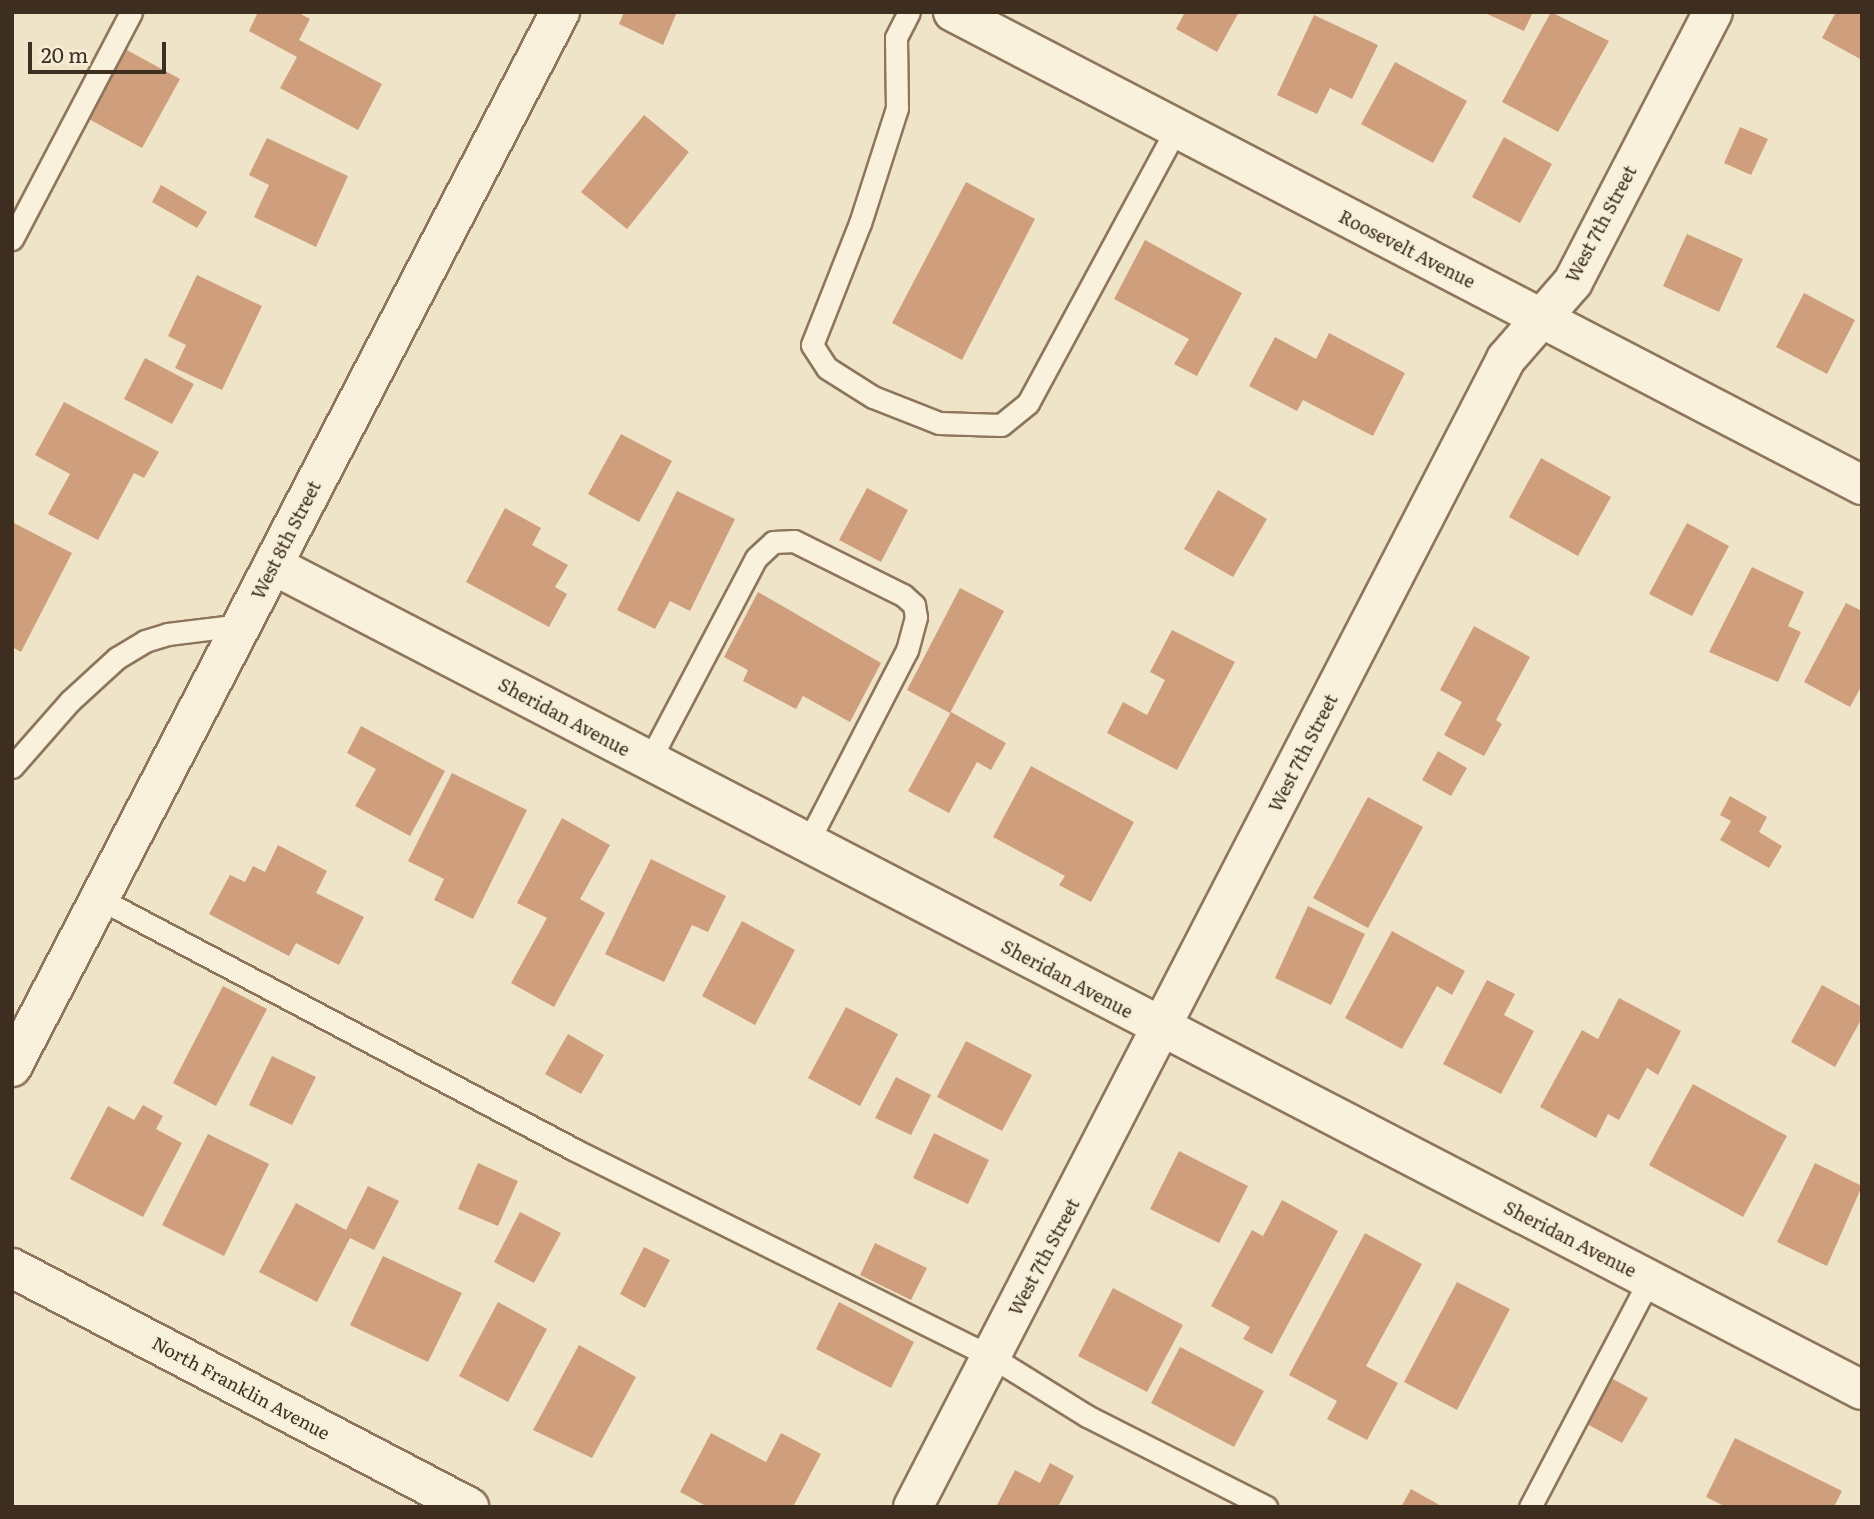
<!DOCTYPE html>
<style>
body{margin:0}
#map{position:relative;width:1874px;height:1519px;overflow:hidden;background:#f0e4c8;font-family:Literata,serif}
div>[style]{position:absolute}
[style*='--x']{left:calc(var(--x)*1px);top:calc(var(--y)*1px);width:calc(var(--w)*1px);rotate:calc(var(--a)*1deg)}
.building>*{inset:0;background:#cf9f7d}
.roads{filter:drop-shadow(2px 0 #8d765c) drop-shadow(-2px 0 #8d765c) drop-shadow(0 2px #8d765c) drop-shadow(0 -2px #8d765c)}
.service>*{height:21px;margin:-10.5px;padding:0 10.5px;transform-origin:10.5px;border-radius:10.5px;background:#faf1dc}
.minor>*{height:38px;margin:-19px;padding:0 19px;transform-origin:19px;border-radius:19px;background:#faf1dc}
span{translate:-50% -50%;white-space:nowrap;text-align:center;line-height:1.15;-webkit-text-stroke:5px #f7eed8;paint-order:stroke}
.street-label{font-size:18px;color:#3d2e20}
.frame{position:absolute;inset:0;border:14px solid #3d2e20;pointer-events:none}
.scale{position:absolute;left:28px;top:42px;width:138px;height:32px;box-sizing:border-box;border:4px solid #3d2e20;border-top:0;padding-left:9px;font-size:21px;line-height:24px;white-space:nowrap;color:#3d2e20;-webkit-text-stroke:5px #f7eed8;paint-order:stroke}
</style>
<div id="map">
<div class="building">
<div style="clip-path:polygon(258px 12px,297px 12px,310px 19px,299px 40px,382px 84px,358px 130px,280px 88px,297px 57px,249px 31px)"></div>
<div style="clip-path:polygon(624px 12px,677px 12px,663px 45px,619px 24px)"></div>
<div style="clip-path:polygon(1185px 12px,1239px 12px,1217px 52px,1176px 29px)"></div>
<div style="clip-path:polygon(1483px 12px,1533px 12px,1524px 31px)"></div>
<div style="clip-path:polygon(1551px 12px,1609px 41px,1558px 132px,1502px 102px)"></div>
<div style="clip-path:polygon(1836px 12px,1862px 12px,1862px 60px,1822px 38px)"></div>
<div style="clip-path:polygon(1314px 15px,1378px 45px,1352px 99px,1330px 88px,1317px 114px,1277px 95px)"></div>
<div style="clip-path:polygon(125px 49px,180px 79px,142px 148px,87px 118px)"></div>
<div style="clip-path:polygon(1395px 62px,1467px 101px,1433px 163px,1361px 124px)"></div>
<div style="clip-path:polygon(644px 115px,689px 152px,627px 229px,581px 192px)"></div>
<div style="clip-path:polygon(1740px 127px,1768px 139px,1751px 175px,1724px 163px)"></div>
<div style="clip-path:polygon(1504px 137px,1552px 164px,1520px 223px,1472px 197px)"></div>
<div style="clip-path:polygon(267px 138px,348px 176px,316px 247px,254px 217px,269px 185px,249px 175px)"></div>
<div style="clip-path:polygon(966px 182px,1035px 219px,962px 360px,892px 323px)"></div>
<div style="clip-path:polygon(161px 185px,207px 212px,197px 228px,152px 202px)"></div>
<div style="clip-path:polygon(1687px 234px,1743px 259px,1719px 312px,1663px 286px)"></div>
<div style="clip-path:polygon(1145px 240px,1242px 293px,1197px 376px,1174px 364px,1189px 339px,1114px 299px)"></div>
<div style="clip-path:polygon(197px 275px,262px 306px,222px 390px,175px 368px,186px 345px,168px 336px)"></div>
<div style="clip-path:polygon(1804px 293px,1855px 320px,1827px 374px,1776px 347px)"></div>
<div style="clip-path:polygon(1329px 333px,1405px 373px,1373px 436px,1303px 400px,1297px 411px,1249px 386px,1275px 337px,1316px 359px)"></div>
<div style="clip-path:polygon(145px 358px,194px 384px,172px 424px,124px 399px)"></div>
<div style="clip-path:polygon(64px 402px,159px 452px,144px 478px,134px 473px,98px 540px,48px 514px,70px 474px,35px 455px)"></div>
<div style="clip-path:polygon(621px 434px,672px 461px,639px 522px,588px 494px)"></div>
<div style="clip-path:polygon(1541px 458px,1611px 497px,1578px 556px,1509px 517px)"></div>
<div style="clip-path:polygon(867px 488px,908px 510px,881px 562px,839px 540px)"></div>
<div style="clip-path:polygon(1218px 490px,1267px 519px,1233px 577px,1184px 549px)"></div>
<div style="clip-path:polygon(677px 491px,735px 519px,690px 611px,670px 601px,655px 629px,617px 610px)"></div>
<div style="clip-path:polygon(505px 508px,541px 528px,532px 545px,568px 565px,555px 587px,567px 594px,549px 627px,466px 582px)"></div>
<div style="clip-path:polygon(12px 522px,72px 553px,21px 652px,12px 647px)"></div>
<div style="clip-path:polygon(1687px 523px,1729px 546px,1692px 616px,1649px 594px)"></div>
<div style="clip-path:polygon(1752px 567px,1804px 592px,1788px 626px,1801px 632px,1778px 682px,1709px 652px)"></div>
<div style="clip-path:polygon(960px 588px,1004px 611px,950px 713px,907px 690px)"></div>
<div style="clip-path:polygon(758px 592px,881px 663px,850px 722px,803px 696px,796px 709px,743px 681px,748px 670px,724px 657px)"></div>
<div style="clip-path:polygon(1846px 603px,1862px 611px,1862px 685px,1850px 707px,1804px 682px)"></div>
<div style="clip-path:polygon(1474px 626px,1530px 657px,1496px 720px,1502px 724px,1484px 756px,1444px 735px,1462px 702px,1440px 690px)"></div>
<div style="clip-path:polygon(1172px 630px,1235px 662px,1177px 770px,1107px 733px,1123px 702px,1147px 715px,1165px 680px,1150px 672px)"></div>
<div style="clip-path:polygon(951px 712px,1006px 743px,991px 770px,977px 762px,949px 813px,908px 791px)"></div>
<div style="clip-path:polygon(361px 726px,445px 771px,410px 836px,355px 806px,376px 769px,347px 753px)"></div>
<div style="clip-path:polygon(1438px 751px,1467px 768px,1451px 796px,1422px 780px)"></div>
<div style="clip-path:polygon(1031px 766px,1134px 822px,1091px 902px,1059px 885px,1065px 876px,993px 837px)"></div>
<div style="clip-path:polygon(452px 773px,527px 810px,473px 919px,434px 900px,444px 879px,408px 861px)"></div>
<div style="clip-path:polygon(1730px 796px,1767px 817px,1759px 832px,1782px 846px,1769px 868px,1720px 840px,1731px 821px,1720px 815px)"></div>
<div style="clip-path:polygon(1368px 797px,1423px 827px,1368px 928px,1313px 898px)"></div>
<div style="clip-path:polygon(562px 818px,610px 845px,580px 899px,605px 913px,554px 1007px,511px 983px,547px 918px,517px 903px)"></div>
<div style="clip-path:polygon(278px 845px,327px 871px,316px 893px,364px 917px,339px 965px,296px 943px,289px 956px,209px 914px,230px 875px,245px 882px,253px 866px,265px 872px)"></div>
<div style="clip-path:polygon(651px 859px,726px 896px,708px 932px,692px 925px,664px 982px,605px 954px)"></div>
<div style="clip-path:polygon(1308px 906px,1365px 934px,1331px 1005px,1275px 978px)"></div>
<div style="clip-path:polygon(742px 921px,795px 950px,755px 1025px,702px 996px)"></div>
<div style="clip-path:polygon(1392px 931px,1465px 971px,1452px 995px,1437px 986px,1402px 1049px,1345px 1018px)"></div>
<div style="clip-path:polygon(1487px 980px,1515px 994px,1504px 1015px,1534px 1031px,1501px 1094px,1443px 1064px)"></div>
<div style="clip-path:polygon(1822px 985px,1862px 1007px,1862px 1018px,1835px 1067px,1791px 1042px)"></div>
<div style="clip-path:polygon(223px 986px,267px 1009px,216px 1106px,173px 1083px)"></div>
<div style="clip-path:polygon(1619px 998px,1681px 1031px,1658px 1075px,1647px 1068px,1619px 1120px,1608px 1114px,1596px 1138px,1540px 1107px,1582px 1030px,1598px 1039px)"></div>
<div style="clip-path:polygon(846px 1007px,898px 1034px,860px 1106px,808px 1078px)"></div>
<div style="clip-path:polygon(568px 1034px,604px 1055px,581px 1094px,545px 1074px)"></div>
<div style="clip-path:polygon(966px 1041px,1032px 1075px,1002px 1131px,937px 1097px)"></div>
<div style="clip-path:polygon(272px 1056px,316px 1077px,292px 1125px,249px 1105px)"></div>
<div style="clip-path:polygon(896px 1077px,931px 1095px,911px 1135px,875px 1118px)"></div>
<div style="clip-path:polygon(1693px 1084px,1787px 1136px,1743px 1217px,1649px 1165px)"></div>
<div style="clip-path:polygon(143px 1105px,163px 1116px,156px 1129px,182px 1143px,143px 1217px,70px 1179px,108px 1106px,134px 1120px)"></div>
<div style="clip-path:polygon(934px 1133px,989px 1160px,968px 1204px,913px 1178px)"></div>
<div style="clip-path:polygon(208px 1134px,269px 1164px,224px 1256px,162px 1225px)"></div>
<div style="clip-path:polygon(1179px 1151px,1248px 1186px,1219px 1243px,1150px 1209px)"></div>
<div style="clip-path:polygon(478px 1163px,518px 1181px,498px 1226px,458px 1209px)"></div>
<div style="clip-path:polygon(1815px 1163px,1862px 1186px,1827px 1266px,1777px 1242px)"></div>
<div style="clip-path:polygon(368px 1186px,399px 1201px,374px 1250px,350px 1238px,317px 1302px,259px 1272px,296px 1203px,346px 1230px)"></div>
<div style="clip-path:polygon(1282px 1200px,1338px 1231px,1272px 1354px,1243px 1339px,1250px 1327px,1211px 1306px,1252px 1230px,1263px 1236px)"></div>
<div style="clip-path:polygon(520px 1212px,561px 1233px,534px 1283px,494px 1262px)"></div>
<div style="clip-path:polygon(1365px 1233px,1422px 1264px,1366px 1366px,1398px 1383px,1367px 1440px,1327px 1419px,1337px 1401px,1289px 1375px)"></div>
<div style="clip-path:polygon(875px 1243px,927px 1268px,911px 1300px,860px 1275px)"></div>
<div style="clip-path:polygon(644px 1247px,670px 1260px,645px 1308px,620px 1294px)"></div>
<div style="clip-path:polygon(383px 1256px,462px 1293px,428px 1362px,350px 1325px)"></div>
<div style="clip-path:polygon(1457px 1282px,1510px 1309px,1457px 1410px,1404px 1382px)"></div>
<div style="clip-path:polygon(1113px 1288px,1183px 1325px,1147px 1392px,1078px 1356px)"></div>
<div style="clip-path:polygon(498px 1302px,547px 1329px,508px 1402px,459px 1376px)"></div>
<div style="clip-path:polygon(839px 1302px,914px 1342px,891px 1388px,816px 1349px)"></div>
<div style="clip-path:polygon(579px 1345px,636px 1377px,592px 1458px,533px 1430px)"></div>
<div style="clip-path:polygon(1180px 1347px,1264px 1391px,1234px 1447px,1151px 1403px)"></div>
<div style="clip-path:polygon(1613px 1379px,1648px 1398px,1622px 1443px,1587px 1424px)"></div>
<div style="clip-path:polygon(711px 1433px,766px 1462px,781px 1433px,821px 1454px,793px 1507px,708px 1507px,680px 1492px)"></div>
<div style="clip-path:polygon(1735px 1438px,1842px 1491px,1834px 1507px,1726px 1507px,1706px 1497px)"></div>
<div style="clip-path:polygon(1050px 1463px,1074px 1476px,1058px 1507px,996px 1507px,1015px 1470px,1040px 1483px)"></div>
<div style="clip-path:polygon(1411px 1489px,1443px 1507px,1401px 1507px)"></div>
</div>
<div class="roads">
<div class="service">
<div style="--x:909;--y:12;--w:29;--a:117"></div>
<div style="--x:896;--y:38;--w:70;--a:89.2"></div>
<div style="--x:897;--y:108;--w:121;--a:107.8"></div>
<div style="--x:860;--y:223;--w:131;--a:111.5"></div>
<div style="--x:812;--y:345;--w:27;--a:57"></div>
<div style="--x:827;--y:368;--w:54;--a:32.2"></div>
<div style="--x:873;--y:397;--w:71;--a:21.5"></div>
<div style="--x:939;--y:423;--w:62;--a:1.8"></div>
<div style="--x:1001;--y:425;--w:35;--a:-39"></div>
<div style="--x:1028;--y:403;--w:311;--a:-61.6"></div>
<div style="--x:12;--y:239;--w:256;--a:-62.3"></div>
<div style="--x:649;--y:761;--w:229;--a:-62.2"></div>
<div style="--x:756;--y:558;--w:23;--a:-43"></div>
<div style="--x:773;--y:542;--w:21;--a:-3"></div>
<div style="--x:794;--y:541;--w:122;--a:26.4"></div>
<div style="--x:903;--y:595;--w:15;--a:42"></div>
<div style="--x:914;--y:605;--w:12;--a:81"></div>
<div style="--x:916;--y:617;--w:34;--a:105"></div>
<div style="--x:907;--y:650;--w:218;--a:117.3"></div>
<div style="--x:12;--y:767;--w:88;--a:-48.7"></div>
<div style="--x:70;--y:701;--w:64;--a:-42.5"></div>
<div style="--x:117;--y:658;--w:33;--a:-31"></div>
<div style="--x:145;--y:641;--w:24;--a:-17"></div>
<div style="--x:168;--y:634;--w:74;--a:-7"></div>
<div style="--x:100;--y:899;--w:537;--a:27.85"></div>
<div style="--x:575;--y:1150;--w:466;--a:26.4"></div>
<div style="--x:992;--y:1357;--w:112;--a:31.8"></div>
<div style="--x:1087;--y:1416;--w:201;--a:26.9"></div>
<div style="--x:1530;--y:1507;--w:256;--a:-62.3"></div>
</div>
<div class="minor">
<div style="--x:953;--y:12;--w:1025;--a:27.49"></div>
<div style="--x:273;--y:565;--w:1790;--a:27.44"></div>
<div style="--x:12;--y:1067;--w:1189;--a:-62.55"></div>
<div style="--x:12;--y:1268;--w:516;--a:27.61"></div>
<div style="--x:913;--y:1507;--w:1292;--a:-62.68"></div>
<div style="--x:1506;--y:359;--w:102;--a:-49"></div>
<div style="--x:1573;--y:282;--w:304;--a:-62.6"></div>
</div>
</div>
<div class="street-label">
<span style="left:1601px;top:224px;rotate:-62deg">West 7th Street</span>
<span style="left:1407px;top:249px;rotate:27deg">Roosevelt Avenue</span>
<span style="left:286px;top:540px;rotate:-63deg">West 8th Street</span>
<span style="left:564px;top:717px;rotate:28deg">Sheridan Avenue</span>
<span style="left:1303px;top:753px;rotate:-63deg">West 7th Street</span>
<span style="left:1067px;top:979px;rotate:28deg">Sheridan Avenue</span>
<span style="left:1570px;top:1239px;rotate:27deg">Sheridan Avenue</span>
<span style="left:1044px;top:1257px;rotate:-62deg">West 7th Street</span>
<span style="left:241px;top:1388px;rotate:28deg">North Franklin Avenue</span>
</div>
<div class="frame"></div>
<div class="scale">20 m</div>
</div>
